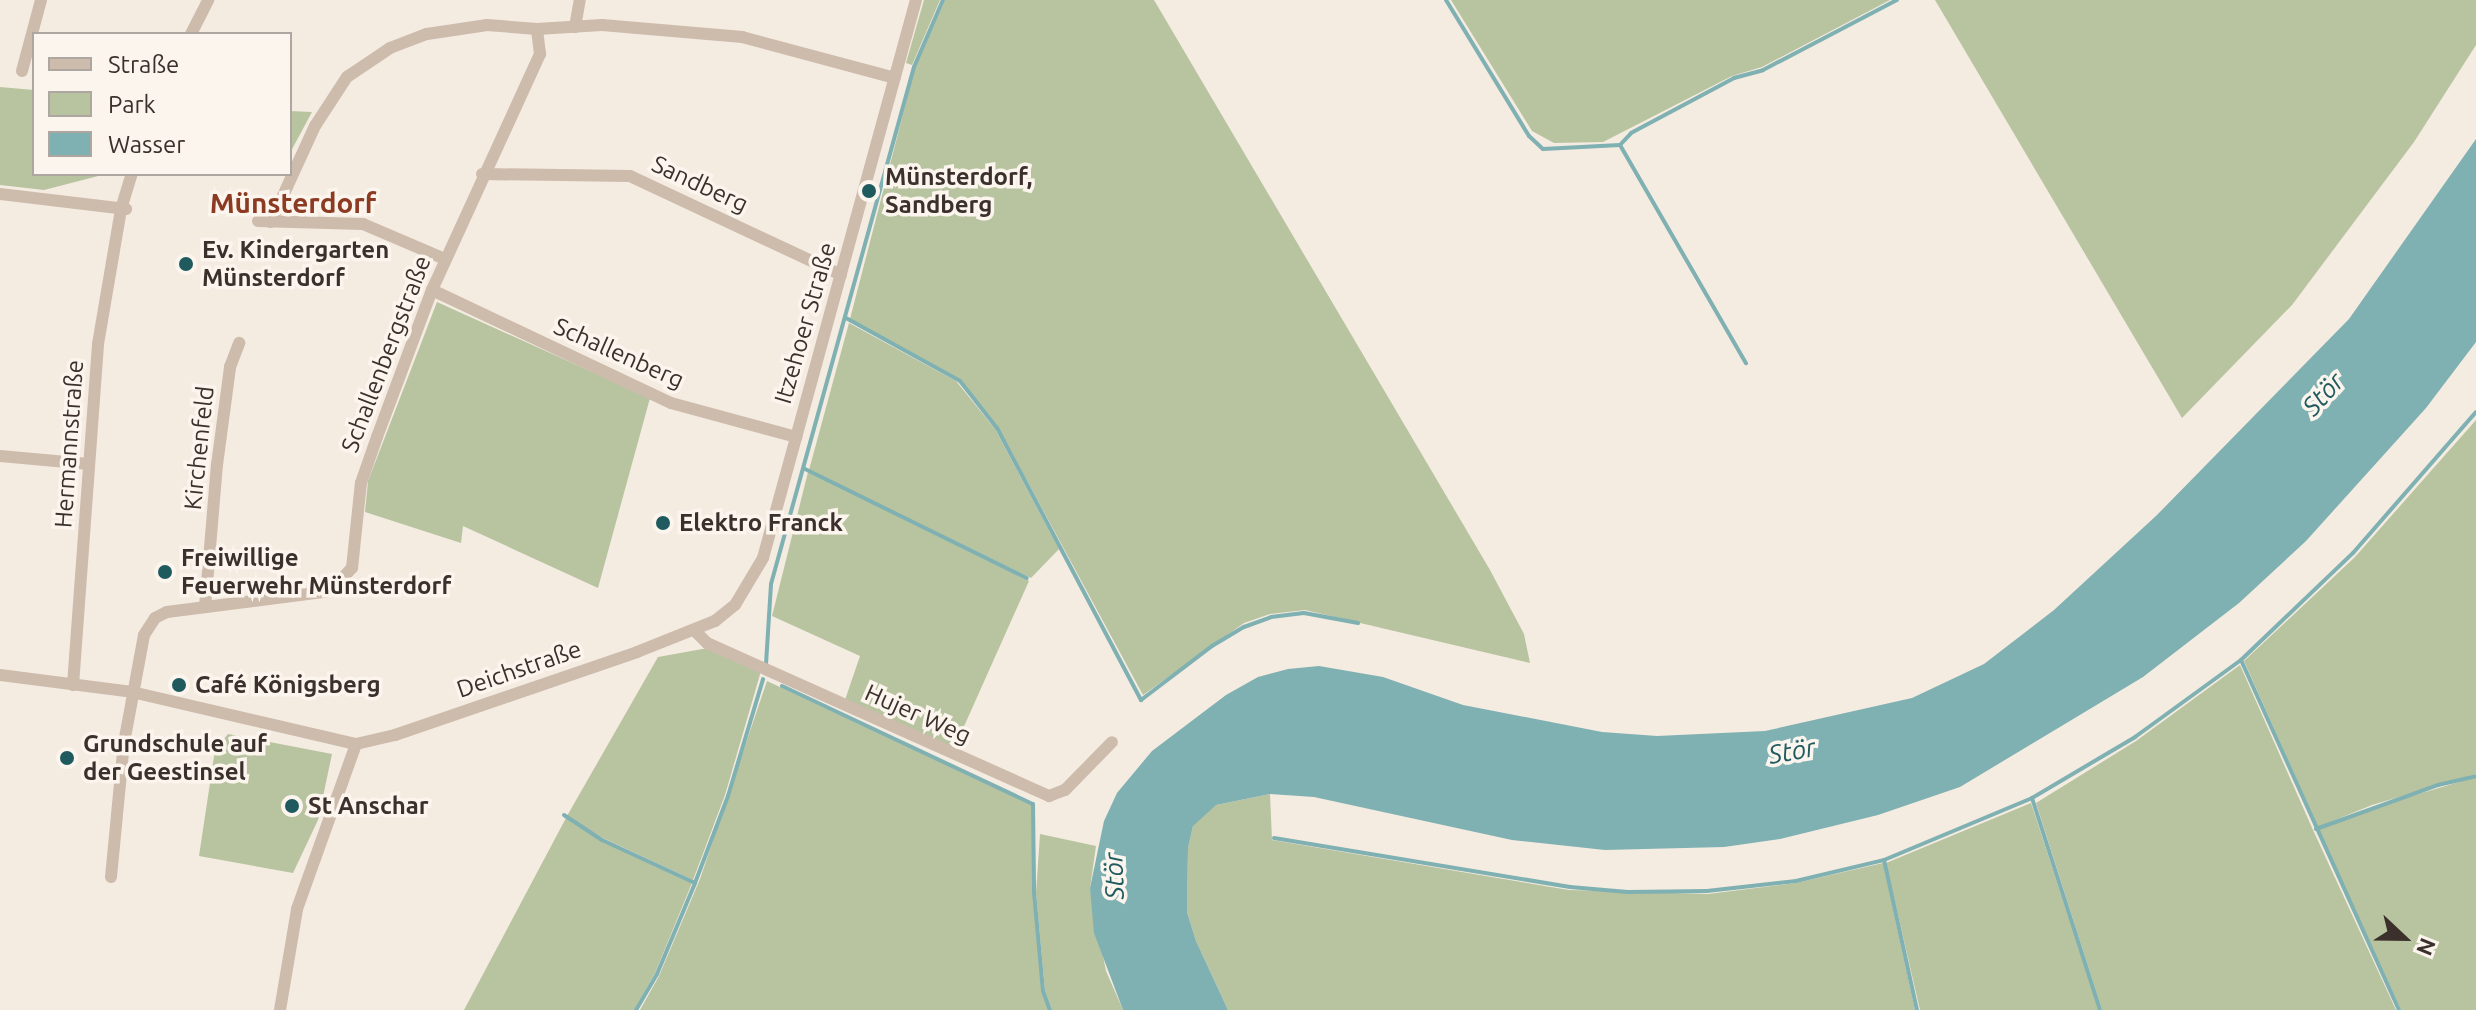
<!DOCTYPE html>
<meta charset="utf-8">
<style>
body{margin:0}
#map{position:relative;width:2476px;height:1010px;overflow:hidden;background:#f4ebe1;font-family:Ubuntu,sans-serif}
div>[style]{position:absolute}
[style*='--x']{left:calc(var(--x)*1px);top:calc(var(--y)*1px);width:calc(var(--w)*1px);rotate:calc(var(--a)*1deg)}
.green>*{inset:0;background:#b8c4a0}
.water>*{inset:0;background:#7fb0b2}
.stream>*{height:4px;margin:-2px;padding:0 2px;transform-origin:2px;border-radius:2px;background:#7fb0b2}
.minor>*{height:12px;margin:-6px;padding:0 6px;transform-origin:6px;border-radius:6px;background:#cdbbac}
.dots>*{width:22px;height:22px;translate:-50% -50%;box-sizing:border-box;border:4px solid #fbf5ee;border-radius:50%}
span{translate:-50% -50%;white-space:nowrap;text-align:center;line-height:1.15;-webkit-text-stroke:7px #fbf5ee;paint-order:stroke}
.poi-label{font-size:24px;color:#3b302b;font-weight:700}
.left{translate:0 -50%;text-align:left}
.street-label{font-size:24px;color:#3b302b}
.water-label{font-size:26px;color:#1f5a5e;font-style:italic}
.quarter-label{font-size:28px;color:#8c3b22;font-weight:700}
.legend{position:absolute;left:32px;top:32px;width:260px;height:144px;box-sizing:border-box;background:#fbf5ee;border:2px solid #aea6a0;margin:0;padding:10px 14px;list-style:none;font-size:24px;color:#3b302b}
.legend li{display:flex;align-items:center;gap:16px;height:40px}
.legend b{width:40px;border:2px solid #aea6a0}
.north{position:absolute;left:2364px;top:898px;width:80px;height:80px;-webkit-text-stroke:6px #fbf5ee;paint-order:stroke;rotate:112deg;font-size:22px;font-weight:700;line-height:32px;text-align:center;color:#3b302b}
.north::after{content:'';display:block;margin:auto;width:28px;height:36px;background:#3b302b;clip-path:polygon(50% 0,100% 100%,50% 72%,0 100%)}
</style>
<div id="map">
<div class="green">
<div style="clip-path:polygon(924px 0,940px 0,912px 65px,906px 63px)"></div>
<div style="clip-path:polygon(945px 0,1154px 0,1490px 570px,1524px 634px,1530px 663px,1305px 610px,1270px 614px,1244px 623px,1143px 695px,998px 427px,960px 379px,850px 319px,915px 68px)"></div>
<div style="clip-path:polygon(1451px 0,1890px 0,1762px 67px,1732px 76px,1603px 142px,1554px 143px,1532px 131px)"></div>
<div style="clip-path:polygon(1935px 0,2476px 0,2476px 45px,2414px 142px,2292px 305px,2182px 418px)"></div>
<div style="clip-path:polygon(0 87px,34px 90px,34px 174px,106px 174px,44px 190px,0 185px)"></div>
<div style="clip-path:polygon(290px 111px,312px 112px,290px 153px)"></div>
<div style="clip-path:polygon(437px 302px,650px 398px,598px 588px,463px 526px,461px 543px,365px 512px,368px 481px)"></div>
<div style="clip-path:polygon(849px 323px,956px 381px,995px 429px,1059px 549px,1031px 578px,809px 470px)"></div>
<div style="clip-path:polygon(2476px 420px,2476px 774px,2372px 805px,2318px 827px,2244px 661px,2355px 557px)"></div>
<div style="clip-path:polygon(808px 472px,1029px 581px,953px 751px,845px 700px,860px 656px,772px 616px)"></div>
<div style="clip-path:polygon(708px 648px,761px 671px,725px 795px,693px 880px,603px 838px,567px 816px,658px 657px)"></div>
<div style="clip-path:polygon(2240px 665px,2313px 830px,2396px 1010px,2102px 1010px,2036px 803px,2136px 741px)"></div>
<div style="clip-path:polygon(767px 681px,1032px 805px,1033px 892px,1043px 991px,1050px 1010px,640px 1010px,659px 976px,700px 879px)"></div>
<div style="clip-path:polygon(228px 734px,332px 754px,318px 820px,293px 873px,199px 856px,215px 750px)"></div>
<div style="clip-path:polygon(2476px 777px,2476px 1010px,2401px 1010px,2318px 829px,2371px 808px)"></div>
<div style="clip-path:polygon(1270px 794px,1272px 840px,1569px 890px,1708px 894px,1796px 883px,1883px 863px,1915px 1010px,1228px 1010px,1196px 941px,1187px 912px,1188px 848px,1193px 826px,1202px 814px,1216px 805px)"></div>
<div style="clip-path:polygon(2031px 803px,2099px 1010px,1920px 1010px,1886px 863px)"></div>
<div style="clip-path:polygon(566px 818px,601px 841px,692px 883px,655px 973px,634px 1010px,464px 1010px)"></div>
<div style="clip-path:polygon(1040px 834px,1096px 846px,1090px 888px,1106px 971px,1123px 1010px,1052px 1010px,1045px 991px,1036px 893px)"></div>
</div>
<div class="water">
<div style="clip-path:polygon(2476px 139px,2476px 342px,2426px 408px,2306px 541px,2239px 603px,2143px 677px,1960px 787px,1878px 815px,1780px 839px,1724px 847px,1605px 850px,1512px 840px,1314px 797px,1270px 794px,1216px 805px,1193px 826px,1188px 848px,1187px 912px,1196px 941px,1228px 1010px,1123px 1010px,1094px 933px,1090px 888px,1104px 821px,1117px 793px,1152px 751px,1226px 695px,1258px 677px,1288px 669px,1319px 666px,1383px 677px,1463px 705px,1602px 732px,1657px 736px,1765px 731px,1912px 698px,1984px 664px,2054px 610px,2157px 515px,2349px 319px)"></div>
</div>
<div class="stream">
<div style="--x:1446;--y:0;--w:159;--a:58.6"></div>
<div style="--x:1529;--y:136;--w:19;--a:43"></div>
<div style="--x:1543;--y:149;--w:77;--a:-3"></div>
<div style="--x:1620;--y:145;--w:16;--a:-47"></div>
<div style="--x:1631;--y:133;--w:117;--a:-28.1"></div>
<div style="--x:1734;--y:78;--w:30;--a:-15"></div>
<div style="--x:1763;--y:70;--w:151;--a:-27.6"></div>
<div style="--x:1620;--y:145;--w:252;--a:60"></div>
<div style="--x:846;--y:318;--w:130;--a:28.9"></div>
<div style="--x:960;--y:381;--w:60;--a:51.8"></div>
<div style="--x:997;--y:428;--w:308;--a:62.1"></div>
<div style="--x:1141;--y:700;--w:89;--a:-37.3"></div>
<div style="--x:1212;--y:646;--w:37;--a:-31"></div>
<div style="--x:1244;--y:627;--w:29;--a:-20"></div>
<div style="--x:1271;--y:617;--w:33;--a:-7"></div>
<div style="--x:1304;--y:613;--w:55;--a:10.5"></div>
<div style="--x:805;--y:469;--w:247;--a:26.2"></div>
<div style="--x:2241;--y:660;--w:384;--a:65.7"></div>
<div style="--x:766;--y:664;--w:80;--a:-86.4"></div>
<div style="--x:771;--y:584;--w:536;--a:-74.54"></div>
<div style="--x:914;--y:67;--w:73;--a:-66.6"></div>
<div style="--x:782;--y:686;--w:277;--a:25.2"></div>
<div style="--x:1033;--y:804;--w:88;--a:89.3"></div>
<div style="--x:1034;--y:892;--w:99;--a:84.8"></div>
<div style="--x:1043;--y:991;--w:20;--a:70"></div>
<div style="--x:2032;--y:798;--w:223;--a:72.2"></div>
<div style="--x:564;--y:815;--w:45;--a:33.3"></div>
<div style="--x:602;--y:840;--w:102;--a:24.8"></div>
<div style="--x:2316;--y:829;--w:130;--a:-19.8"></div>
<div style="--x:2438;--y:785;--w:39;--a:-13"></div>
<div style="--x:1274;--y:838;--w:300;--a:9.4"></div>
<div style="--x:1570;--y:887;--w:58;--a:4.9"></div>
<div style="--x:1628;--y:892;--w:79;--a:-0.7"></div>
<div style="--x:1707;--y:891;--w:90;--a:-6.4"></div>
<div style="--x:1796;--y:881;--w:90;--a:-13.4"></div>
<div style="--x:1884;--y:860;--w:160;--a:-22.7"></div>
<div style="--x:2032;--y:798;--w:120;--a:-30.6"></div>
<div style="--x:2135;--y:737;--w:131;--a:-36"></div>
<div style="--x:2241;--y:660;--w:155;--a:-43.7"></div>
<div style="--x:2353;--y:553;--w:187;--a:-48.9"></div>
<div style="--x:1884;--y:860;--w:154;--a:77.6"></div>
<div style="--x:636;--y:1010;--w:42;--a:-59.7"></div>
<div style="--x:657;--y:974;--w:99;--a:-67.3"></div>
<div style="--x:695;--y:883;--w:93;--a:-69.2"></div>
<div style="--x:728;--y:796;--w:122;--a:-73.3"></div>
</div>
<div class="minor">
<div style="--x:575;--y:27;--w:27;--a:-80"></div>
<div style="--x:191;--y:34;--w:38;--a:-63"></div>
<div style="--x:22;--y:71;--w:73;--a:-75"></div>
<div style="--x:482;--y:174;--w:148;--a:0.8"></div>
<div style="--x:630;--y:176;--w:233;--a:25.1"></div>
<div style="--x:0;--y:194;--w:127;--a:6.8"></div>
<div style="--x:258;--y:221;--w:105;--a:1.6"></div>
<div style="--x:363;--y:224;--w:89;--a:23.1"></div>
<div style="--x:271;--y:222;--w:106;--a:-65.4"></div>
<div style="--x:315;--y:126;--w:59;--a:-56.9"></div>
<div style="--x:347;--y:77;--w:52;--a:-34"></div>
<div style="--x:390;--y:48;--w:40;--a:-21"></div>
<div style="--x:427;--y:34;--w:61;--a:-8.5"></div>
<div style="--x:487;--y:25;--w:50;--a:4.6"></div>
<div style="--x:537;--y:29;--w:65;--a:-3.5"></div>
<div style="--x:602;--y:25;--w:141;--a:4.9"></div>
<div style="--x:742;--y:37;--w:158;--a:15"></div>
<div style="--x:432;--y:290;--w:264;--a:25.3"></div>
<div style="--x:671;--y:403;--w:130;--a:15.2"></div>
<div style="--x:0;--y:456;--w:89;--a:5.1"></div>
<div style="--x:205;--y:607;--w:143;--a:-85.2"></div>
<div style="--x:217;--y:465;--w:99;--a:-82.4"></div>
<div style="--x:230;--y:367;--w:26;--a:-69"></div>
<div style="--x:695;--y:631;--w:17;--a:45"></div>
<div style="--x:707;--y:643;--w:375;--a:24.1"></div>
<div style="--x:1049;--y:796;--w:17;--a:-21"></div>
<div style="--x:1065;--y:790;--w:67;--a:-45.6"></div>
<div style="--x:0;--y:675;--w:133;--a:7.3"></div>
<div style="--x:132;--y:692;--w:230;--a:13.1"></div>
<div style="--x:356;--y:744;--w:40;--a:-13"></div>
<div style="--x:395;--y:735;--w:256;--a:-18.9"></div>
<div style="--x:637;--y:652;--w:84;--a:-21.7"></div>
<div style="--x:715;--y:621;--w:26;--a:-39"></div>
<div style="--x:735;--y:605;--w:55;--a:-59.2"></div>
<div style="--x:763;--y:558;--w:579;--a:-74.67"></div>
<div style="--x:73;--y:685;--w:342;--a:-85.8"></div>
<div style="--x:98;--y:344;--w:137;--a:-80.3"></div>
<div style="--x:121;--y:209;--w:37;--a:-73"></div>
<div style="--x:111;--y:877;--w:135;--a:-84.5"></div>
<div style="--x:124;--y:743;--w:110;--a:-79.5"></div>
<div style="--x:144;--y:635;--w:20;--a:-57"></div>
<div style="--x:155;--y:618;--w:13;--a:-27"></div>
<div style="--x:167;--y:612;--w:165;--a:-7.3"></div>
<div style="--x:331;--y:591;--w:31;--a:-48"></div>
<div style="--x:352;--y:568;--w:85;--a:-84"></div>
<div style="--x:361;--y:483;--w:49;--a:-70.8"></div>
<div style="--x:377;--y:437;--w:157;--a:-69.5"></div>
<div style="--x:432;--y:290;--w:260;--a:-65.4"></div>
<div style="--x:540;--y:54;--w:25;--a:-97"></div>
<div style="--x:280;--y:1010;--w:102;--a:-80.4"></div>
<div style="--x:297;--y:909;--w:175;--a:-70.3"></div>
</div>
<div class="dots">
<div style="left:869px;top:191px;background:#1f5a5e"></div>
<div style="left:186px;top:264px;background:#1f5a5e"></div>
<div style="left:663px;top:523px;background:#1f5a5e"></div>
<div style="left:165px;top:572px;background:#1f5a5e"></div>
<div style="left:179px;top:685px;background:#1f5a5e"></div>
<div style="left:67px;top:758px;background:#1f5a5e"></div>
<div style="left:292px;top:806px;background:#1f5a5e"></div>
</div>
<div class="poi-label">
<span class="left" style="left:885px;top:191px">Münsterdorf,<br>Sandberg</span>
<span class="left" style="left:202px;top:264px">Ev. Kindergarten<br>Münsterdorf</span>
<span class="left" style="left:679px;top:523px">Elektro Franck</span>
<span class="left" style="left:181px;top:572px">Freiwillige<br>Feuerwehr Münsterdorf</span>
<span class="left" style="left:195px;top:685px">Café Königsberg</span>
<span class="left" style="left:83px;top:758px">Grundschule auf<br>der Geestinsel</span>
<span class="left" style="left:308px;top:806px">St Anschar</span>
</div>
<div class="street-label">
<span style="left:700px;top:184px;rotate:25deg">Sandberg</span>
<span style="left:805px;top:323px;rotate:-74deg">Itzehoer Straße</span>
<span style="left:619px;top:353px;rotate:24deg">Schallenberg</span>
<span style="left:386px;top:354px;rotate:-69deg">Schallenbergstraße</span>
<span style="left:69px;top:444px;rotate:-86deg">Hermannstraße</span>
<span style="left:199px;top:448px;rotate:-84deg">Kirchenfeld</span>
<span style="left:519px;top:669px;rotate:-19deg">Deichstraße</span>
<span style="left:918px;top:714px;rotate:24deg">Hujer Weg</span>
</div>
<div class="water-label">
<span style="left:2323px;top:394px;rotate:-48deg">Stör</span>
<span style="left:1792px;top:751px;rotate:-10deg">Stör</span>
<span style="left:1114px;top:876px;rotate:-92deg">Stör</span>
</div>
<div class="quarter-label">
<span style="left:293px;top:203px">Münsterdorf</span>
</div>
<ul class="legend">
<li><b style="height:10px;background:#cdbbac"></b>Straße</li>
<li><b style="height:22px;background:#b8c4a0"></b>Park</li>
<li><b style="height:22px;background:#7fb0b2"></b>Wasser</li>
</ul>
<div class="north">N</div>
</div>
